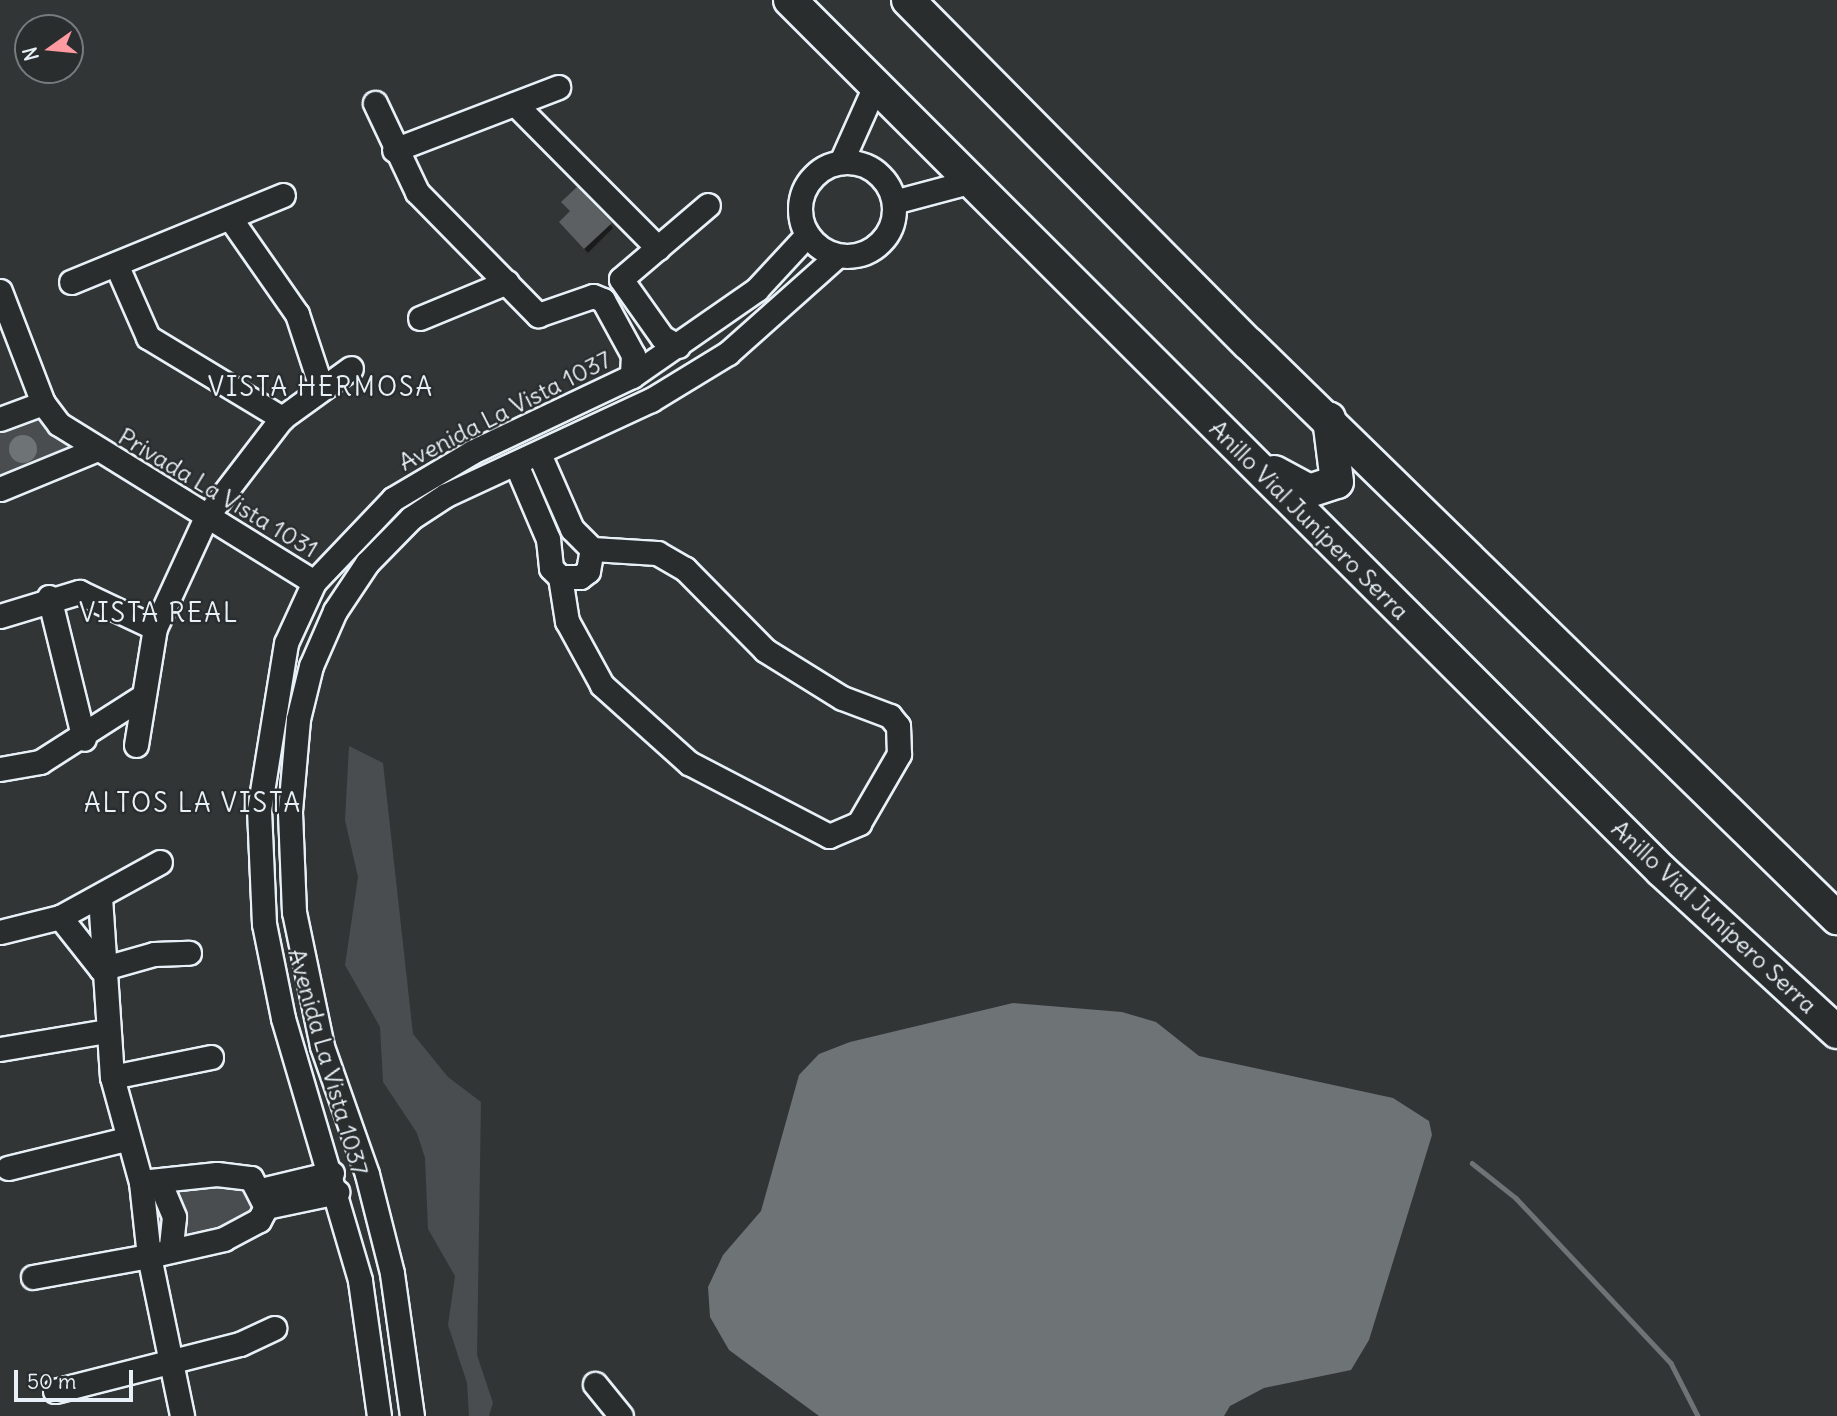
<!DOCTYPE html>
<meta charset="utf-8">
<style>
body{margin:0}
#map{position:relative;width:1837px;height:1416px;overflow:hidden;background:#323536;font-family:Delius,sans-serif}
div>[style]{position:absolute}
[style*='--x']{left:calc(var(--x)*1px);top:calc(var(--y)*1px);width:calc(var(--w)*1px);rotate:calc(var(--a)*1deg)}
.green>*{inset:0;background:#494d4f}
.water>*{inset:0;background:#6e7376}
.round{border-radius:50%}
.shadow>*{inset:0;background:#0007}
.stream>*{height:4.5px;margin:-2.25px;padding:0 2.25px;transform-origin:2.25px;border-radius:2.25px;background:#6e7376}
.building>*{inset:0;background:#5c6063}
.roads{filter:drop-shadow(2px 0 #e8f1f8) drop-shadow(-2px 0 #e8f1f8) drop-shadow(0 2px #e8f1f8) drop-shadow(0 -2px #e8f1f8)}
.minor>*{height:23px;margin:-11.5px;padding:0 11.5px;transform-origin:11.5px;border-radius:11.5px;background:#2a2d2e}
.minor>.ring{margin:-11.5px;padding:0;box-sizing:content-box;background:none;border:23px solid #2a2d2e;border-radius:50%}
.highway>*{height:32px;margin:-16px;padding:0 16px;transform-origin:16px;border-radius:16px;background:#2a2d2e}
span{translate:-50% -50%;white-space:nowrap;text-align:center;line-height:1.15;-webkit-text-stroke:5px #2a2d2e;paint-order:stroke}
.street-label{font-size:24px;color:#e8f1f8}
.neighbourhood-label{font-size:26px;color:#e8f1f8;letter-spacing:2px}
.north{position:absolute;left:14px;top:14px;width:70px;height:70px;box-sizing:border-box;background:#2a2d2e;border:2px solid #767b7f;border-radius:50%;rotate:255deg;font-size:19px;font-weight:700;line-height:28px;text-align:center;color:#e8f1f8}
.north::after{content:'';display:block;margin:auto;width:24px;height:32px;background:#ff9aa2;clip-path:polygon(50% 0,100% 100%,50% 72%,0 100%)}
.scale{position:absolute;left:14px;top:1370px;width:119px;height:32px;box-sizing:border-box;border:4px solid #e8f1f8;border-top:0;padding-left:9px;font-size:21px;line-height:24px;white-space:nowrap;color:#e8f1f8;-webkit-text-stroke:5px #2a2d2e;paint-order:stroke}
</style>
<div id="map">
<div class="green">
<div style="clip-path:polygon(43px 403px,95px 450px,0 489px,0 419px)"></div>
<div style="clip-path:polygon(349px 746px,383px 763px,413px 1034px,448px 1077px,481px 1102px,477px 1355px,493px 1403px,489px 1416px,469px 1416px,467px 1383px,448px 1325px,455px 1276px,428px 1229px,425px 1158px,417px 1133px,383px 1082px,380px 1027px,345px 965px,358px 877px,345px 820px)"></div>
<div style="clip-path:polygon(251px 1178px,259px 1220px,149px 1256px,141px 1182px)"></div>
</div>
<div class="water">
<div class="round" style="left:9px;top:435px;width:28px;height:28px"></div>
<div style="clip-path:polygon(1013px 1003px,1122px 1012px,1156px 1022px,1199px 1056px,1393px 1098px,1429px 1121px,1432px 1135px,1404px 1226px,1369px 1340px,1351px 1370px,1264px 1388px,1230px 1406px,1224px 1416px,819px 1416px,729px 1350px,710px 1317px,708px 1287px,723px 1255px,761px 1211px,799px 1075px,819px 1054px,850px 1042px)"></div>
</div>
<div class="shadow">
<div style="clip-path:polygon(561px 223px,610px 224px,613px 228px,588px 253px)"></div>
</div>
<div class="stream">
<div style="--x:1472;--y:1163;--w:56;--a:38.5"></div>
<div style="--x:1516;--y:1198;--w:226;--a:46.8"></div>
<div style="--x:1671;--y:1363;--w:59;--a:63"></div>
</div>
<div class="building">
<div style="clip-path:polygon(577px 187px,612px 223px,584px 249px,559px 222px,570px 211px,561px 202px)"></div>
</div>
<div class="roads">
<div class="minor">
<div style="--x:375;--y:103;--w:98;--a:64.7"></div>
<div style="--x:417;--y:192;--w:173;--a:45.5"></div>
<div style="--x:538;--y:315;--w:58;--a:-19.1"></div>
<div style="--x:593;--y:296;--w:11;--a:22"></div>
<div style="--x:603;--y:300;--w:63;--a:61.4"></div>
<div style="--x:633;--y:355;--w:21;--a:93"></div>
<div style="--x:515;--y:104;--w:203;--a:45.2"></div>
<div style="--x:394;--y:150;--w:176;--a:-21"></div>
<div style="--x:841;--y:162;--w:83;--a:-65.9"></div>
<div class="ring" style="left:800px;top:162px;width:71px;height:71px"></div>
<div style="--x:894;--y:202;--w:78;--a:-14.9"></div>
<div style="--x:230;--y:218;--w:117;--a:55.1"></div>
<div style="--x:297;--y:314;--w:77;--a:71.8"></div>
<div style="--x:116;--y:264;--w:80;--a:66.3"></div>
<div style="--x:148;--y:337;--w:157;--a:31.2"></div>
<div style="--x:71;--y:282;--w:229;--a:-22.3"></div>
<div style="--x:0;--y:291;--w:120;--a:69"></div>
<div style="--x:43;--y:403;--w:26;--a:53"></div>
<div style="--x:59;--y:424;--w:300;--a:31.8"></div>
<div style="--x:420;--y:318;--w:94;--a:-22.5"></div>
<div style="--x:678;--y:346;--w:18;--a:-151"></div>
<div style="--x:662;--y:337;--w:71;--a:-125.3"></div>
<div style="--x:621;--y:279;--w:114;--a:-40.4"></div>
<div style="--x:0;--y:419;--w:46;--a:-20.4"></div>
<div style="--x:516;--y:464;--w:82;--a:66.9"></div>
<div style="--x:548;--y:539;--w:29;--a:84"></div>
<div style="--x:551;--y:568;--w:13;--a:45"></div>
<div style="--x:560;--y:577;--w:20;--a:0"></div>
<div style="--x:580;--y:577;--w:10;--a:-37"></div>
<div style="--x:588;--y:571;--w:22;--a:-80"></div>
<div style="--x:592;--y:549;--w:28;--a:-135"></div>
<div style="--x:572;--y:529;--w:82;--a:-113.7"></div>
<div style="--x:0;--y:489;--w:103;--a:-22.3"></div>
<div style="--x:560;--y:577;--w:45;--a:81"></div>
<div style="--x:567;--y:621;--w:73;--a:61.3"></div>
<div style="--x:602;--y:685;--w:117;--a:41.9"></div>
<div style="--x:689;--y:763;--w:158;--a:27.5"></div>
<div style="--x:829;--y:836;--w:33;--a:-23"></div>
<div style="--x:859;--y:823;--w:80;--a:-59.9"></div>
<div style="--x:899;--y:754;--w:28;--a:-92"></div>
<div style="--x:898;--y:726;--w:13;--a:-129"></div>
<div style="--x:890;--y:716;--w:51;--a:-159.4"></div>
<div style="--x:842;--y:698;--w:91;--a:-148.1"></div>
<div style="--x:765;--y:650;--w:114;--a:-134.6"></div>
<div style="--x:685;--y:569;--w:32;--a:-150"></div>
<div style="--x:657;--y:553;--w:65;--a:-176.5"></div>
<div style="--x:49;--y:597;--w:146;--a:76.2"></div>
<div style="--x:0;--y:616;--w:83;--a:-16.9"></div>
<div style="--x:79;--y:592;--w:84;--a:25.3"></div>
<div style="--x:136;--y:745;--w:119;--a:-80.8"></div>
<div style="--x:155;--y:628;--w:122;--a:-65.3"></div>
<div style="--x:206;--y:517;--w:125;--a:-52.5"></div>
<div style="--x:282;--y:418;--w:85;--a:-35.9"></div>
<div style="--x:0;--y:769;--w:41;--a:-9.9"></div>
<div style="--x:40;--y:762;--w:119;--a:-32.6"></div>
<div style="--x:100;--y:897;--w:180;--a:86.2"></div>
<div style="--x:112;--y:1077;--w:109;--a:74.6"></div>
<div style="--x:60;--y:917;--w:66;--a:51.7"></div>
<div style="--x:0;--y:932;--w:62;--a:-14"></div>
<div style="--x:60;--y:917;--w:114;--a:-28.8"></div>
<div style="--x:101;--y:969;--w:55;--a:-15.8"></div>
<div style="--x:154;--y:954;--w:35;--a:-2"></div>
<div style="--x:0;--y:1049;--w:108;--a:-9.6"></div>
<div style="--x:112;--y:1077;--w:101;--a:-11.4"></div>
<div style="--x:8;--y:1168;--w:122;--a:-13.8"></div>
<div style="--x:217;--y:1174;--w:34;--a:7"></div>
<div style="--x:251;--y:1178;--w:33;--a:63"></div>
<div style="--x:266;--y:1207;--w:15;--a:118"></div>
<div style="--x:259;--y:1220;--w:40;--a:152"></div>
<div style="--x:224;--y:1239;--w:77;--a:167.2"></div>
<div style="--x:149;--y:1256;--w:74;--a:-96.2"></div>
<div style="--x:141;--y:1182;--w:76;--a:-6"></div>
<div style="--x:159;--y:1181;--w:39;--a:67"></div>
<div style="--x:174;--y:1217;--w:30;--a:96"></div>
<div style="--x:261;--y:1190;--w:73;--a:-13.5"></div>
<div style="--x:266;--y:1207;--w:73;--a:-11.9"></div>
<div style="--x:33;--y:1277;--w:118;--a:-10.3"></div>
<div style="--x:149;--y:1256;--w:163;--a:78.3"></div>
<div style="--x:595;--y:1384;--w:41;--a:50.9"></div>
<div style="--x:55;--y:1391;--w:191;--a:-14.3"></div>
<div style="--x:240;--y:1344;--w:38;--a:-25"></div>
<div style="--x:379;--y:1416;--w:137;--a:-98"></div>
<div style="--x:360;--y:1280;--w:273;--a:-106.4"></div>
<div style="--x:283;--y:1018;--w:96;--a:-101.4"></div>
<div style="--x:264;--y:924;--w:114;--a:-92.5"></div>
<div style="--x:259;--y:810;--w:169;--a:-80.8"></div>
<div style="--x:286;--y:643;--w:67;--a:-65.3"></div>
<div style="--x:314;--y:582;--w:115;--a:-46.4"></div>
<div style="--x:393;--y:499;--w:92;--a:-30.7"></div>
<div style="--x:472;--y:452;--w:177;--a:-25.4"></div>
<div style="--x:632;--y:376;--w:152;--a:-34.8"></div>
<div style="--x:757;--y:289;--w:74;--a:-47.2"></div>
<div style="--x:412;--y:1416;--w:144;--a:-98"></div>
<div style="--x:392;--y:1273;--w:102;--a:-104.2"></div>
<div style="--x:367;--y:1174;--w:136;--a:-109.4"></div>
<div style="--x:322;--y:1046;--w:137;--a:-101.8"></div>
<div style="--x:294;--y:912;--w:101;--a:-92.3"></div>
<div style="--x:290;--y:811;--w:92;--a:-85"></div>
<div style="--x:298;--y:719;--w:55;--a:-76.2"></div>
<div style="--x:311;--y:666;--w:60;--a:-66.4"></div>
<div style="--x:335;--y:611;--w:58;--a:-56.3"></div>
<div style="--x:367;--y:563;--w:63;--a:-45.6"></div>
<div style="--x:411;--y:518;--w:42;--a:-33.3"></div>
<div style="--x:446;--y:495;--w:226;--a:-24.9"></div>
<div style="--x:651;--y:400;--w:90;--a:-31.4"></div>
<div style="--x:728;--y:353;--w:146;--a:-41.7"></div>
</div>
<div class="highway">
<div style="--x:790;--y:0;--w:1232;--a:44.97"></div>
<div style="--x:1662;--y:871;--w:238;--a:42.6"></div>
<div style="--x:908;--y:0;--w:484;--a:45.3"></div>
<div style="--x:1249;--y:344;--w:822;--a:44.31"></div>
<div style="--x:1274;--y:472;--w:40;--a:28"></div>
<div style="--x:1309;--y:491;--w:29;--a:-18"></div>
<div style="--x:1337;--y:482;--w:64;--a:-97.2"></div>
</div>
</div>
<div class="street-label">
<span style="left:505px;top:411px;rotate:-27deg">Avenida La Vista 1037</span>
<span style="left:218px;top:493px;rotate:31deg">Privada La Vista 1031</span>
<span style="left:1309px;top:520px;rotate:45deg">Anillo Vial Junípero Serra</span>
<span style="left:1714px;top:917px;rotate:43deg">Anillo Vial Junípero Serra</span>
<span style="left:328px;top:1062px;rotate:74deg">Avenida La Vista 1037</span>
</div>
<div class="neighbourhood-label">
<span style="left:321px;top:387px">VISTA HERMOSA</span>
<span style="left:159px;top:613px">VISTA REAL</span>
<span style="left:193px;top:803px">ALTOS LA VISTA</span>
</div>
<div class="north">N</div>
<div class="scale">50 m</div>
</div>
